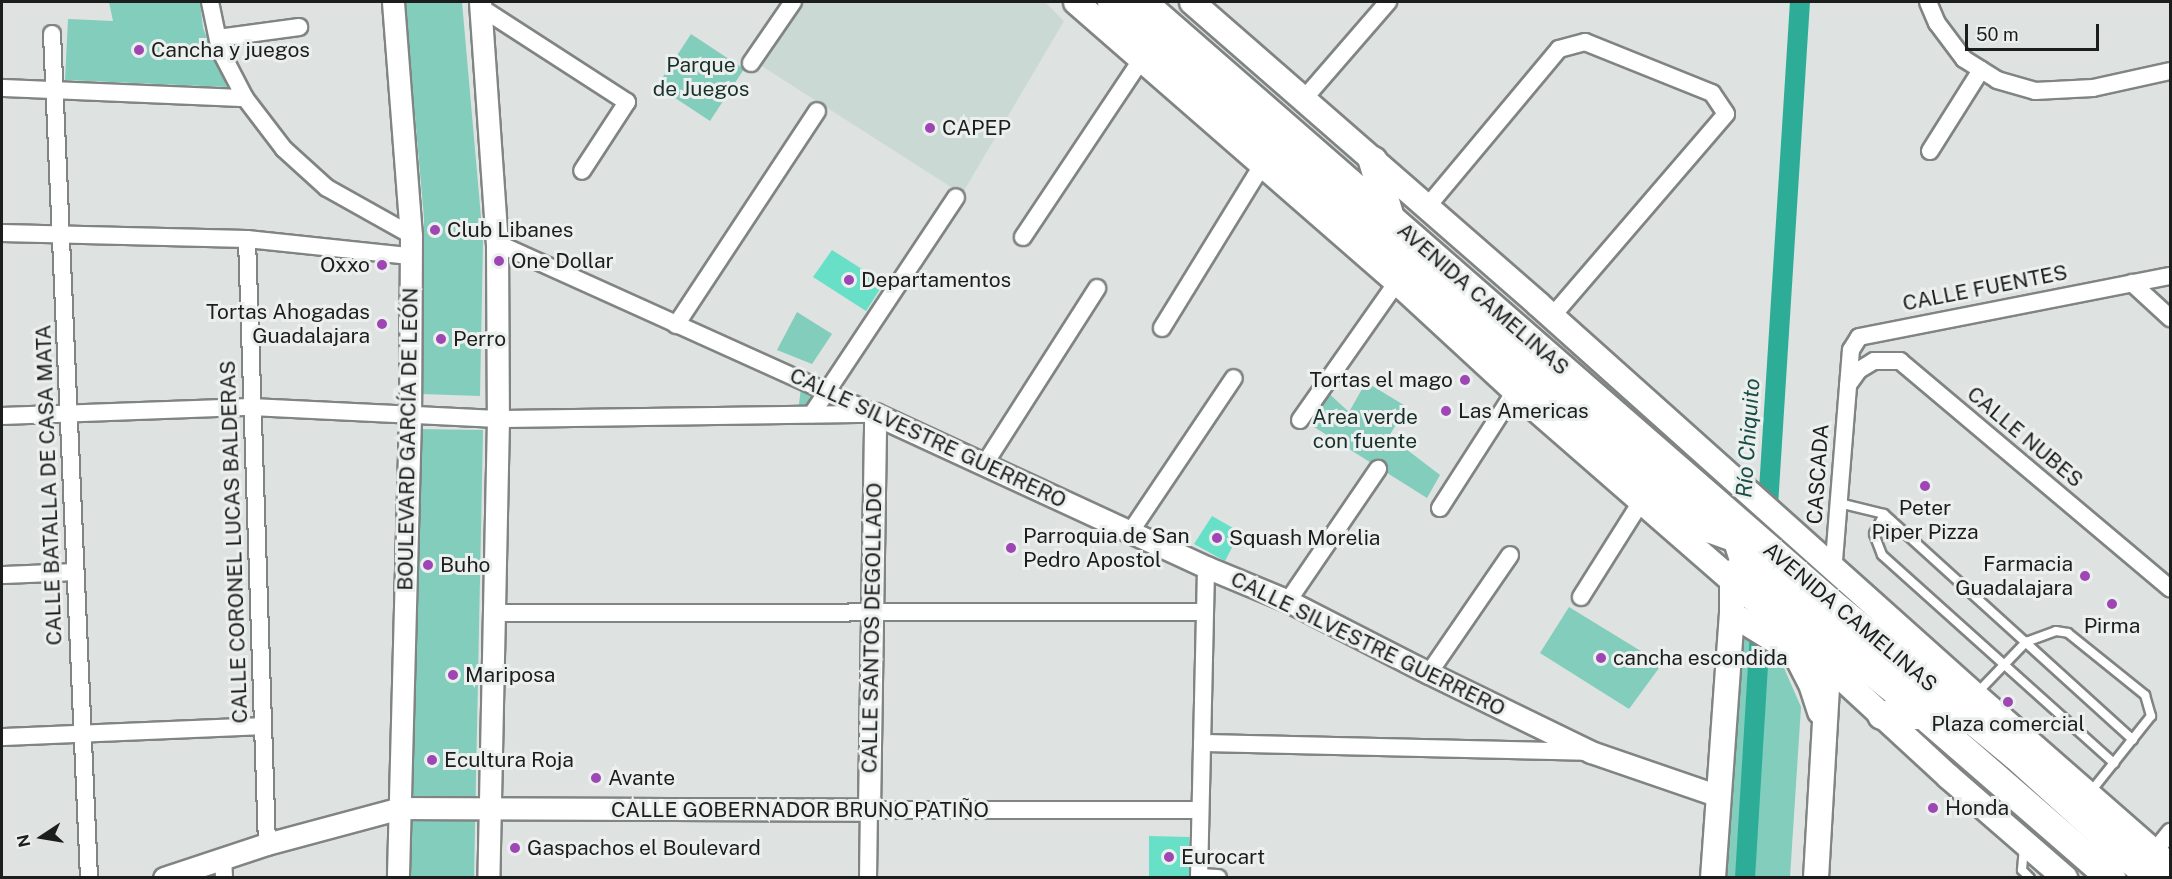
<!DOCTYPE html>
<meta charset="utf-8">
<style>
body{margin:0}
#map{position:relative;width:2172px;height:879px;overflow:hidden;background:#dee2e1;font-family:"Public Sans",sans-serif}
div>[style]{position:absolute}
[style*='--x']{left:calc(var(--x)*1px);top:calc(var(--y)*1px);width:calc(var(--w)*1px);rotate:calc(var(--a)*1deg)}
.built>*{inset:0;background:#cbd9d5}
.green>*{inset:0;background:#82cdbc}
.canal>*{height:20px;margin:-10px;padding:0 10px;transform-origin:10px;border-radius:10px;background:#2dad97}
.building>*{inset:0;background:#68dfc7}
.roads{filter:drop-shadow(2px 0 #808483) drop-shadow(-2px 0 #808483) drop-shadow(0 2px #808483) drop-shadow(0 -2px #808483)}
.service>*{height:8px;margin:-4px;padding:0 4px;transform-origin:4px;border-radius:4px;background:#fff}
.minor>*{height:16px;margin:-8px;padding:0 8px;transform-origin:8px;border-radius:8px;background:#fff}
.tertiary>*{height:21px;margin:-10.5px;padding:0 10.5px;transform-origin:10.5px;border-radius:10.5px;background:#fff}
.secondary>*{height:24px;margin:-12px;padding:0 12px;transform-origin:12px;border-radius:12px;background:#fff}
.trunk>*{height:28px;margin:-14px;padding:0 14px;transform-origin:14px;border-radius:14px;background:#fff}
.dots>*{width:16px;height:16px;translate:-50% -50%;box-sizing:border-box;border:3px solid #ebf0ee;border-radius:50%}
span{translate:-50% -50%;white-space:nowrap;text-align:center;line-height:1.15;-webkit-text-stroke:6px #ebf0ee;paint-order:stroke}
.poi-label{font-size:21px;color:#1c1d1d}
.left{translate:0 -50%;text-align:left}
.right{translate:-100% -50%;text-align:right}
.park-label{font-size:21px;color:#1a302b}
.street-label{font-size:21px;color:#1c1d1d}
.water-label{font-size:22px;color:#1a4e44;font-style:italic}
.frame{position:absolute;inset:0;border:3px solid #1c1d1d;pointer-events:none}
.north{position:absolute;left:12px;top:807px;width:60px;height:60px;-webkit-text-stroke:4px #ebf0ee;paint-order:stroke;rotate:258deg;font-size:16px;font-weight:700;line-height:24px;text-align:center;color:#1c1d1d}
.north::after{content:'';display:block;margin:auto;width:21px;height:27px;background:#1c1d1d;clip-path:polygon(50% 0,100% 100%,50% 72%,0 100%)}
.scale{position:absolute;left:1965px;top:24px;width:134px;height:27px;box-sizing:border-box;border:3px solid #1c1d1d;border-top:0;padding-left:8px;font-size:18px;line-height:21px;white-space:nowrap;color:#1c1d1d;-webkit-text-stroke:4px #ebf0ee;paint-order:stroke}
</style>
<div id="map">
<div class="built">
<div style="clip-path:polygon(799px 2px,1045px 2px,1064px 21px,962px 194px,757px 63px)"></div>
</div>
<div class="green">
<div style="clip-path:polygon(109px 2px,200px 2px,203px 28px,227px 87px,65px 80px,68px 19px,113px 21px)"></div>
<div style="clip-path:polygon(405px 2px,462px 2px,483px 240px,480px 396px,422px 394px,424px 218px)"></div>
<div style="clip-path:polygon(691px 34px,744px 69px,710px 121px,657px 86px)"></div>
<div style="clip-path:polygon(797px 312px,832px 334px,812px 364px,777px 350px)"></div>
<div style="clip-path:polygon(802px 380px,865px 412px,798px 412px)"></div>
<div style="clip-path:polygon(1366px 382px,1407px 407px,1389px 436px,1440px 475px,1427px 498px,1303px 420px,1324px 389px,1349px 412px)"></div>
<div style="clip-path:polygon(416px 429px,483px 430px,474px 877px,407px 878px)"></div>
<div style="clip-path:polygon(1569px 607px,1662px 664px,1629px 709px,1540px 653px)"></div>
<div style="clip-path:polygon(1729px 623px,1781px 661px,1801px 707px,1790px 877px,1710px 878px)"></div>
</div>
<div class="canal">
<div style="--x:1765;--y:553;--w:552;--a:-86.37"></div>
<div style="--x:1745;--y:878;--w:260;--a:-86.5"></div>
</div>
<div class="building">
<div style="clip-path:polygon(832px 250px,884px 283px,866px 311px,813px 277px)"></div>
<div style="clip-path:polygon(1212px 516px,1240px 532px,1225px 561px,1194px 544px)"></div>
<div style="clip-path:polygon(1149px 836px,1189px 837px,1189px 878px,1149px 878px)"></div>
</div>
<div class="roads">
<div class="service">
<div style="--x:1839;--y:503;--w:46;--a:13.7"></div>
<div style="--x:1884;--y:514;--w:336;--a:42.2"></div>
<div style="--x:1884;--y:514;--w:22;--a:117"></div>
<div style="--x:1874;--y:534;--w:22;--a:69"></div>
<div style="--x:1882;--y:555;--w:312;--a:41.9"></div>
<div style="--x:1977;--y:693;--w:71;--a:-46.1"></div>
<div style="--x:2026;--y:642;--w:32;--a:-20"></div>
<div style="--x:2056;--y:631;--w:12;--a:9"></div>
<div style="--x:2068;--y:633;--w:99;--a:38.8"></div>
<div style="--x:2145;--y:695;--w:22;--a:74"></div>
<div style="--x:2151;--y:716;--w:100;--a:128.5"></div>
<div style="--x:2024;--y:847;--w:23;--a:95"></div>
<div style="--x:2022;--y:870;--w:11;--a:45"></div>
</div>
<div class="minor">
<div style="--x:210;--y:2;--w:49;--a:78.2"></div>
<div style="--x:220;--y:50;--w:54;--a:62.5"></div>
<div style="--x:245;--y:98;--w:64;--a:52.6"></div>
<div style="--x:284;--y:149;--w:58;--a:42.2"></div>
<div style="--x:327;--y:188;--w:96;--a:29.2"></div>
<div style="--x:1928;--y:2;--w:23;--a:67"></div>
<div style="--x:1937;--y:23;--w:45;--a:53.1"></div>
<div style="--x:1964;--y:59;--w:39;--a:32"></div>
<div style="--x:1997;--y:80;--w:40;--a:16"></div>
<div style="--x:2035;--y:91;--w:58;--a:-3"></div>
<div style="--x:2093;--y:88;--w:79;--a:-12.4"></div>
<div style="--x:480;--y:7;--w:175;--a:32.9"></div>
<div style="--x:627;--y:102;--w:82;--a:123.1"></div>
<div style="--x:52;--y:34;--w:845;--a:87.49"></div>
<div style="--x:218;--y:38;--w:82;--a:-7.7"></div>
<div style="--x:751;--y:63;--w:74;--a:-55.5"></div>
<div style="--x:2;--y:88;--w:243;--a:2.4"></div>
<div style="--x:1303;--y:100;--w:130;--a:-49.1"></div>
<div style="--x:1930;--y:151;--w:96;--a:-57.8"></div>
<div style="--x:1427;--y:207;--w:206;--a:-50.1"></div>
<div style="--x:1559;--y:49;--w:27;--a:-15"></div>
<div style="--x:1585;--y:42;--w:137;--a:21.9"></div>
<div style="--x:1712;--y:93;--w:25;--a:56"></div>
<div style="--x:1726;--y:114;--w:267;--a:130.7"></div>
<div style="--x:2;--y:233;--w:245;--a:1.4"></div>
<div style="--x:247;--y:239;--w:164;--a:6"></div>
<div style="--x:1023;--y:237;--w:213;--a:-56.3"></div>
<div style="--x:247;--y:239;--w:605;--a:88.11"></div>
<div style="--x:497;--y:243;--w:410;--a:24.3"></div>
<div style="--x:2132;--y:283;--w:52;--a:42.6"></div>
<div style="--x:676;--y:325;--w:256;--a:-56.6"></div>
<div style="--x:1162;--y:328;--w:193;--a:-58.4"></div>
<div style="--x:1848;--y:385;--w:19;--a:-54"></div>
<div style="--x:1859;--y:370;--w:17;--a:-31"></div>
<div style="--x:1874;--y:361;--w:26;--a:0"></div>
<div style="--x:1900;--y:361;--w:353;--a:40.1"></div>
<div style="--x:812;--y:414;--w:260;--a:-56.4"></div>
<div style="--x:2;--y:416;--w:249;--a:-2.1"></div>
<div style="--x:251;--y:407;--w:247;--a:2.8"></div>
<div style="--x:498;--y:419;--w:377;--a:-0.8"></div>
<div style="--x:1300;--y:420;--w:169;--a:-54.9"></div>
<div style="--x:984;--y:465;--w:210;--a:-57.4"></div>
<div style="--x:1440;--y:508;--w:139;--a:-57.3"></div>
<div style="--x:1131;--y:531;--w:184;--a:-56.1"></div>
<div style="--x:1833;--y:573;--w:224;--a:-85.4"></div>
<div style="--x:1851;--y:350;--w:15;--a:-58"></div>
<div style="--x:1859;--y:337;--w:317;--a:-11.1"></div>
<div style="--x:2;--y:575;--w:72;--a:-2.4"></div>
<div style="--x:1581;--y:597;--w:115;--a:-57.8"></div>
<div style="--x:1288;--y:601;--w:160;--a:-55.7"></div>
<div style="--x:494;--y:613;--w:710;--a:-0.08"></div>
<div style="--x:1429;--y:673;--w:143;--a:-55.5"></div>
<div style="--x:2;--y:737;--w:261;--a:-2.4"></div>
<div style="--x:1202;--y:743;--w:386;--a:1.3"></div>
<div style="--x:2154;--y:852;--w:26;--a:-51"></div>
<div style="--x:223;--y:858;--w:20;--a:87"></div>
<div style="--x:1199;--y:877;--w:19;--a:3"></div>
<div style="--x:868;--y:878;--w:68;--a:-89.2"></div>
<div style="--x:869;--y:810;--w:331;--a:0"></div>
<div style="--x:1199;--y:878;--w:311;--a:-88.7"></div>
</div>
<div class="tertiary">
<div style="--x:393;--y:2;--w:234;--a:85.6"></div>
<div style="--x:411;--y:235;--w:181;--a:90.3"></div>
<div style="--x:410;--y:416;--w:462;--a:91.5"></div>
<div style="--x:480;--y:2;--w:242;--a:86"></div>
<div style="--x:497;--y:243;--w:176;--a:89.7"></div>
<div style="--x:498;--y:419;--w:459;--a:91.2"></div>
<div style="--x:164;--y:878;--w:108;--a:-18.3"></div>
<div style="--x:267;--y:844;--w:138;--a:-15.1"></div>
<div style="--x:400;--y:808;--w:469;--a:0.2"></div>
<div style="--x:869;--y:810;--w:396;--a:-89.1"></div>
<div style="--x:875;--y:414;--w:365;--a:24.8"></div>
<div style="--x:1206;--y:567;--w:89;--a:22.5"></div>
<div style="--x:1288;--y:601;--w:158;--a:27.1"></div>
<div style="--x:1429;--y:673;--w:180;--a:26"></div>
<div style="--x:1591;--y:752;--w:135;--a:19"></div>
</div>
<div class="secondary">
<div style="--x:1076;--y:2;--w:426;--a:41.1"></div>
<div style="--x:1397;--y:282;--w:161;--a:42.7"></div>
<div style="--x:1515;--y:391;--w:388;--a:41.1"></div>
<div style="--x:1807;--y:646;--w:193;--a:42.7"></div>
<div style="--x:1949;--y:777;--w:154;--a:41"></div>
<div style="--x:1192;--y:2;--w:459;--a:41.1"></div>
<div style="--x:1538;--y:304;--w:586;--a:41.82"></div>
<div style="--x:1975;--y:695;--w:259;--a:41.2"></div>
<div style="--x:1732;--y:614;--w:74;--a:31.8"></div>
<div style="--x:1795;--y:653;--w:38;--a:63"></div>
<div style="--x:1812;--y:687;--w:26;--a:72"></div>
<div style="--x:1713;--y:878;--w:265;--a:-85.9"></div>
<div style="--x:1732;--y:614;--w:42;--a:-90"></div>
<div style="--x:1816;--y:878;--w:223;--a:-86.7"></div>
</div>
<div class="trunk">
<div style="--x:1112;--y:2;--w:796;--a:41.38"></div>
<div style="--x:1709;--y:528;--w:30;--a:20"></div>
<div style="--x:1737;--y:538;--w:22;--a:72"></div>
<div style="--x:1744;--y:559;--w:118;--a:42.2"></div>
<div style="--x:1831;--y:638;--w:93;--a:39.3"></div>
<div style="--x:1903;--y:697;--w:276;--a:41"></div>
<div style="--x:1142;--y:2;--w:914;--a:41.1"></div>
<div style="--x:1831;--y:603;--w:240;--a:39.6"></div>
<div style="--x:2016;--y:756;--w:182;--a:42.1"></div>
<div style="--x:1373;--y:161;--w:59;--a:73.4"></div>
<div style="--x:1882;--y:715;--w:42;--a:0"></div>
</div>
</div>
<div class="dots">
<div style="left:139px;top:50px;background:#9e46b3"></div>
<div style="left:930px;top:128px;background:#9e46b3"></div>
<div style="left:435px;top:230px;background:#9e46b3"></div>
<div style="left:499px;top:261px;background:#9e46b3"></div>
<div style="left:382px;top:265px;background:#9e46b3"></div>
<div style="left:849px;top:280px;background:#9e46b3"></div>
<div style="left:382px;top:324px;background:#9e46b3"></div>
<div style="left:441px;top:339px;background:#9e46b3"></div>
<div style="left:1465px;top:380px;background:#9e46b3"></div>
<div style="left:1446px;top:411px;background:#9e46b3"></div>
<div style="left:1925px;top:486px;background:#9e46b3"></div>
<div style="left:1217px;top:538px;background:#9e46b3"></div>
<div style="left:1011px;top:548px;background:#9e46b3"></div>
<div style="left:428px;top:565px;background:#9e46b3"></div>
<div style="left:2085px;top:576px;background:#9e46b3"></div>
<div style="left:2112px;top:604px;background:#9e46b3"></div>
<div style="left:1601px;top:658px;background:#9e46b3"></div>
<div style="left:453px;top:675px;background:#9e46b3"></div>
<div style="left:2008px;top:702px;background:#9e46b3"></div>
<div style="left:432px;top:760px;background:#9e46b3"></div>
<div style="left:596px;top:778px;background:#9e46b3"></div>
<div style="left:1933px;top:808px;background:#9e46b3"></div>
<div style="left:515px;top:848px;background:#9e46b3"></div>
<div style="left:1169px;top:857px;background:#9e46b3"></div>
</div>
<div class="poi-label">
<span class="left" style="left:151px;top:50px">Cancha y juegos</span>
<span class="left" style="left:942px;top:128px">CAPEP</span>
<span class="left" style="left:447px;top:230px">Club Libanes</span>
<span class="left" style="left:511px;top:261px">One Dollar</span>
<span class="right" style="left:370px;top:265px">Oxxo</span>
<span class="left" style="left:861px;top:280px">Departamentos</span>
<span class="right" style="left:370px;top:324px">Tortas Ahogadas<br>Guadalajara</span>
<span class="left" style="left:453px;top:339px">Perro</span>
<span class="right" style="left:1453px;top:380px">Tortas el mago</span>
<span class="left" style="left:1458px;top:411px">Las Americas</span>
<span style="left:1925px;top:520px">Peter<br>Piper Pizza</span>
<span class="left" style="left:1023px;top:548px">Parroquia de San<br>Pedro Apostol</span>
<span class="left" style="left:1229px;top:538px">Squash Morelia</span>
<span class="right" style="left:2073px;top:576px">Farmacia<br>Guadalajara</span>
<span class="left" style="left:440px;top:565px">Buho</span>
<span style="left:2112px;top:626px">Pirma</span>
<span class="left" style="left:1613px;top:658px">cancha escondida</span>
<span class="left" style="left:465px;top:675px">Mariposa</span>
<span style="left:2008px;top:724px">Plaza comercial</span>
<span class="left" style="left:444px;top:760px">Ecultura Roja</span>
<span class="left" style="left:608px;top:778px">Avante</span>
<span class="left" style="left:1945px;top:808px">Honda</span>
<span class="left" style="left:527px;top:848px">Gaspachos el Boulevard</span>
<span class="left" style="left:1181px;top:857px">Eurocart</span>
</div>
<div class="park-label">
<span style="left:701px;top:77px">Parque<br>de Juegos</span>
<span style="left:1365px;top:429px">Area verde<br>con fuente</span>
</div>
<div class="street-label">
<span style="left:1985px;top:288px;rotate:-11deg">CALLE FUENTES</span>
<span style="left:1483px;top:299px;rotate:41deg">AVENIDA CAMELINAS</span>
<span style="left:2025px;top:437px;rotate:40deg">CALLE NUBES</span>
<span style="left:928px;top:438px;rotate:25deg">CALLE SILVESTRE GUERRERO</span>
<span style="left:408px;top:439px;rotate:-89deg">BOULEVARD GARCÍA DE LEÓN</span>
<span style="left:1818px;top:474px;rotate:-86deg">CASCADA</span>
<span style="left:49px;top:485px;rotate:-92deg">CALLE BATALLA DE CASA MATA</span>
<span style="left:234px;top:542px;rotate:-92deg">CALLE CORONEL LUCAS BALDERAS</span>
<span style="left:1850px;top:617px;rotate:40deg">AVENIDA CAMELINAS</span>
<span style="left:872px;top:628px;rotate:-89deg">CALLE SANTOS DEGOLLADO</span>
<span style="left:1368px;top:644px;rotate:26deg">CALLE SILVESTRE GUERRERO</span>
<span style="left:800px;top:810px">CALLE GOBERNADOR BRUNO PATIÑO</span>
</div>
<div class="water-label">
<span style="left:1748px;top:438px;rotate:-86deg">Río Chiquito</span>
</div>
<div class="frame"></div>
<div class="north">N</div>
<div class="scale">50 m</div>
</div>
